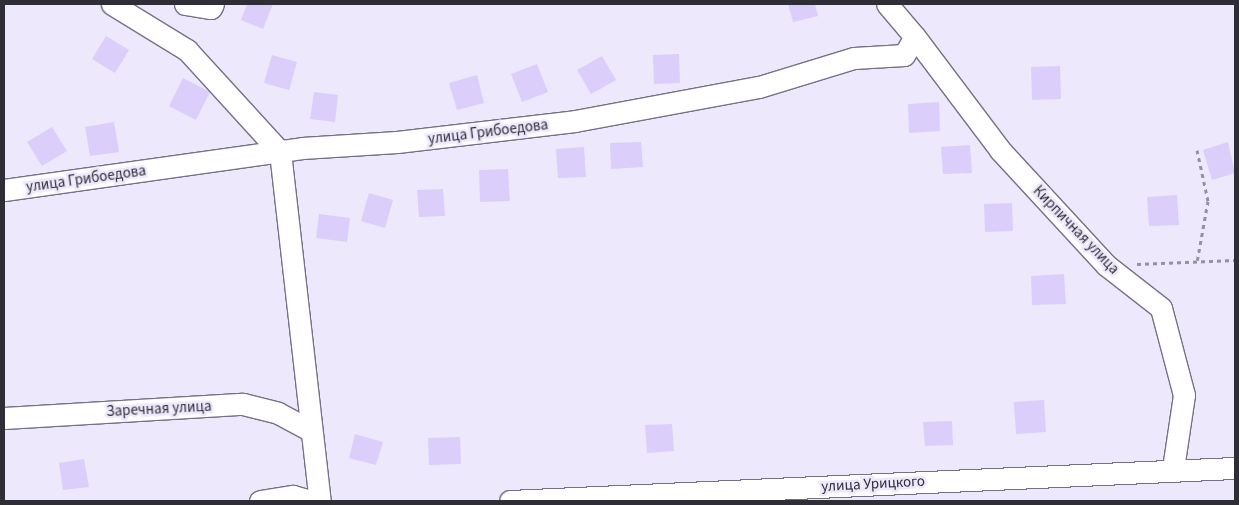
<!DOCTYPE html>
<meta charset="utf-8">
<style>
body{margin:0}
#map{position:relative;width:1239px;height:505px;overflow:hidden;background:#ede8fc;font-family:"Source Sans 3",sans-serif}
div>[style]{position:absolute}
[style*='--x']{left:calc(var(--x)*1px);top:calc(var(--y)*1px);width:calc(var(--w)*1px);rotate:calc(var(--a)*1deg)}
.building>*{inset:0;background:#dbcefb}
.path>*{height:3px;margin-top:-1.5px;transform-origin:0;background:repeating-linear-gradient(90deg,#9491a0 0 4px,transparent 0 8px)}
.roads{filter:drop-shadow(1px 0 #767086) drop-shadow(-1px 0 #767086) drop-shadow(0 1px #767086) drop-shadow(0 -1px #767086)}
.minor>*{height:21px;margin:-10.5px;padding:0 10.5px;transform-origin:10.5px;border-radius:10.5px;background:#fff}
span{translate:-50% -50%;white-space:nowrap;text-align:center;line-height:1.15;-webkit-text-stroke:5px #ede8fc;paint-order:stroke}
.street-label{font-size:15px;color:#2f2d36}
.frame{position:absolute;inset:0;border:5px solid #2f2d36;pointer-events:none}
</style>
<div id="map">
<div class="building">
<div style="clip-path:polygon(247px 4px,273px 4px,263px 29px,241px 20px)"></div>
<div style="clip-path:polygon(788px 4px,815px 4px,818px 16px,793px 22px)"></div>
<div style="clip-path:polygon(106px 36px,129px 50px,115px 73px,92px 59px)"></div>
<div style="clip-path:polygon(679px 54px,680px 83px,654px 84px,653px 55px)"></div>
<div style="clip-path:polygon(272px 55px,297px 62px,289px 90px,264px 83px)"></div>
<div style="clip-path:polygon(602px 56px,616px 80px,591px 94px,577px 70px)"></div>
<div style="clip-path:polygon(537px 64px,548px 92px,522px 102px,511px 74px)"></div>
<div style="clip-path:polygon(1060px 66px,1061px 99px,1032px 100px,1031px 67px)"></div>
<div style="clip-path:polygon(477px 75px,484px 103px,457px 110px,449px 83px)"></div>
<div style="clip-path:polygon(183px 78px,210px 92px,196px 120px,169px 106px)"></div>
<div style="clip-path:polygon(314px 92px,338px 95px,335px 122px,310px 119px)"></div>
<div style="clip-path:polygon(939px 102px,940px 131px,909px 133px,908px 104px)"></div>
<div style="clip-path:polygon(114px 122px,119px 152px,90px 156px,85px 127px)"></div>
<div style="clip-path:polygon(52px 127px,67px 151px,42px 166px,27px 142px)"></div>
<div style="clip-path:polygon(641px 142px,643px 167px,611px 169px,610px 143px)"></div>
<div style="clip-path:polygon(1228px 142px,1235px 173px,1212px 180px,1203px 150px)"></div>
<div style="clip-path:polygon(970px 145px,972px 173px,943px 174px,941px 147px)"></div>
<div style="clip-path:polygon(584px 147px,586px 177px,558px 178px,556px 149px)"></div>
<div style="clip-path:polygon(508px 169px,510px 201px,480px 202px,479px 170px)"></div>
<div style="clip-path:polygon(443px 189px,445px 216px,419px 217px,417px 190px)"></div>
<div style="clip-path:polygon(369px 193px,393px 200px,385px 228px,361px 221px)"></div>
<div style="clip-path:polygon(1177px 195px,1179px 225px,1149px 226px,1147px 197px)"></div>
<div style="clip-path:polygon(1012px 203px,1013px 231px,985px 232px,984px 204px)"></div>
<div style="clip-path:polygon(319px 214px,350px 218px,347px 242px,316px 238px)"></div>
<div style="clip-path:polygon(1064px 274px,1066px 304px,1032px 305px,1031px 276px)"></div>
<div style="clip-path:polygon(1044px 400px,1046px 432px,1016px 434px,1014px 402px)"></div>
<div style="clip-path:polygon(952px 421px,953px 445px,925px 446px,923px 422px)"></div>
<div style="clip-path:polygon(672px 424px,674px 451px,647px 453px,645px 425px)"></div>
<div style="clip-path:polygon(355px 434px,383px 442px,376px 465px,349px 458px)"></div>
<div style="clip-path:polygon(460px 437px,461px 464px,429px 465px,428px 438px)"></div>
<div style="clip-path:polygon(84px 459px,89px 487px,63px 490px,59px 463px)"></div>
</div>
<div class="path">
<div style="--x:1197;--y:150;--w:52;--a:77.8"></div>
<div style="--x:1208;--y:201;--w:62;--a:100.2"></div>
<div style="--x:1137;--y:264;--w:98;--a:-2.3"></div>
</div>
<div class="roads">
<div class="minor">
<div style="--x:112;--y:4;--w:88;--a:31.5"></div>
<div style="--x:187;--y:50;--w:138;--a:47.6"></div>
<div style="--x:280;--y:152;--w:351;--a:83.5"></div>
<div style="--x:185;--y:4;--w:26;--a:9"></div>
<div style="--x:211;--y:8;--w:4;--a:-63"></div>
<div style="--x:915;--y:37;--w:141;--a:53"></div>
<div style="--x:1000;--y:150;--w:156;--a:47.3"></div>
<div style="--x:1106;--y:265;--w:70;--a:38"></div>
<div style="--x:1161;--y:308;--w:90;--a:75.2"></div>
<div style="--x:1184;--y:395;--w:75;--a:98.5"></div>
<div style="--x:4;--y:190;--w:301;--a:-8"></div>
<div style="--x:302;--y:148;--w:95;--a:-3.6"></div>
<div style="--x:397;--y:142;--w:179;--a:-6.7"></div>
<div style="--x:575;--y:121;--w:187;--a:-10.5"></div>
<div style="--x:759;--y:87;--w:99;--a:-17"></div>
<div style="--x:854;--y:58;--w:50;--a:-3.4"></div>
<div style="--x:904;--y:55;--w:21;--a:-59"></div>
<div style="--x:915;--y:37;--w:43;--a:-130.3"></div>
<div style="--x:4;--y:418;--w:239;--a:-3.4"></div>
<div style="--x:243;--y:404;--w:36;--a:14"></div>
<div style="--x:278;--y:413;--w:36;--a:28"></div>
<div style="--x:260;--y:501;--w:33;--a:-9"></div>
<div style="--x:293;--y:496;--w:18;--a:16"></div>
<div style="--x:510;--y:501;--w:726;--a:-2.61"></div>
</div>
</div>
<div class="street-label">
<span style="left:488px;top:132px;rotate:-7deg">улица Грибоедова</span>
<span style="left:86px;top:179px;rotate:-8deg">улица Грибоедова</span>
<span style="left:1076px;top:230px;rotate:46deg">Кирпичная улица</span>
<span style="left:159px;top:409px;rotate:-3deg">Заречная улица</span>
<span style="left:873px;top:484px;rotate:-3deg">улица Урицкого</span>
</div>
<div class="frame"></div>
</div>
